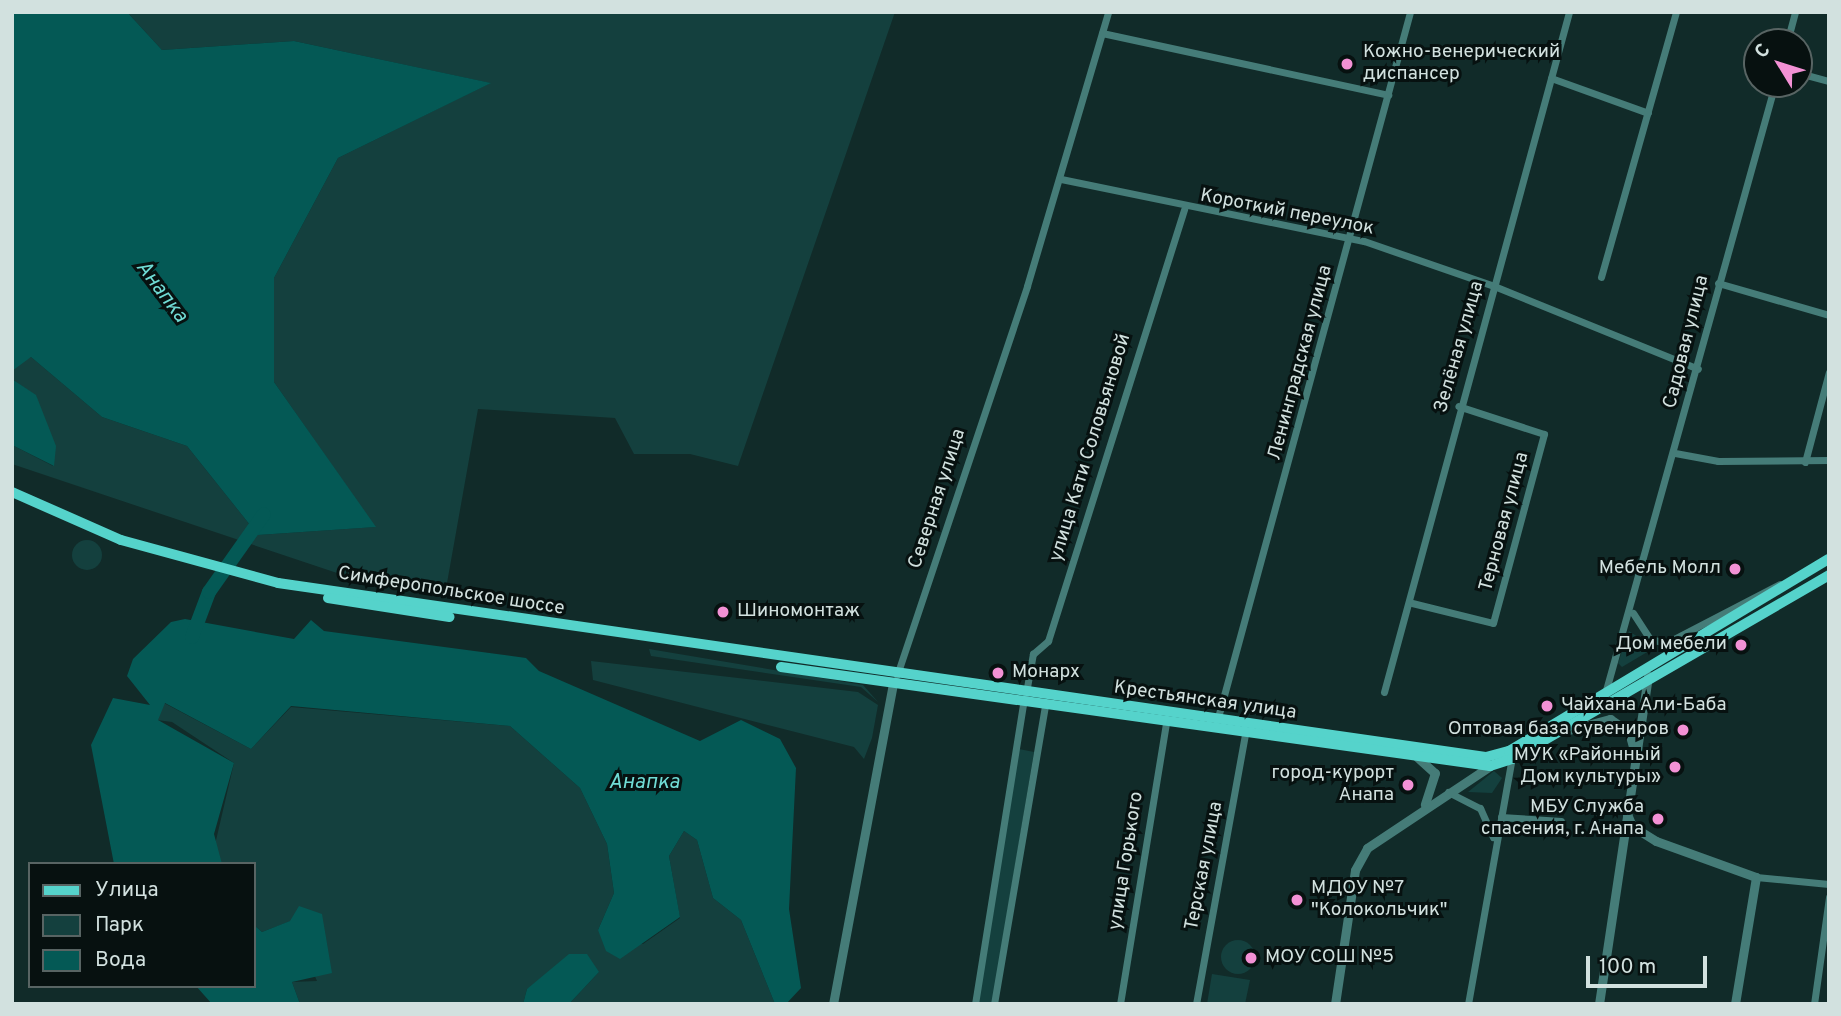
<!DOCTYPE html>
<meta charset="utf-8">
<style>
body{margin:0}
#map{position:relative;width:1841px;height:1016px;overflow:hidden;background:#112b29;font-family:Overpass,sans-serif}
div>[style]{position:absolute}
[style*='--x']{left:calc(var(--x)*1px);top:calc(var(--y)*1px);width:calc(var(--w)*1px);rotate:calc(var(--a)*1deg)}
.green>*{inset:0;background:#14403e}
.round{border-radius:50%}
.water>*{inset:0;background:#045955}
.river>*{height:14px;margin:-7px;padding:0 7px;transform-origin:7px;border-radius:7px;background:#045955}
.minor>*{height:7px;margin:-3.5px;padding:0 3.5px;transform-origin:3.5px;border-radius:3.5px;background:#457c78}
.tertiary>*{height:9px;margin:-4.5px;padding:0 4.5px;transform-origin:4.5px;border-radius:4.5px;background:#457c78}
.primary>*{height:10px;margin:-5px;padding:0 5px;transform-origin:5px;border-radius:5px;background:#55d3cb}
.dots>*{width:19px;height:19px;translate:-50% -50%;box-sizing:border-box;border:4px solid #071110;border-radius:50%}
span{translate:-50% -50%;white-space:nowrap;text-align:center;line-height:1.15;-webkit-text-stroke:6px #071110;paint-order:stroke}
.poi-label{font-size:19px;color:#d2e1df}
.left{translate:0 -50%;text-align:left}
.right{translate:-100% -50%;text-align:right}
.street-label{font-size:19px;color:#d2e1df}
.water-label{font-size:21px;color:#70dcd5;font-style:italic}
.frame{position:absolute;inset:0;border:14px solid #d2e1df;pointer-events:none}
.legend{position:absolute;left:28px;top:862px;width:228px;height:126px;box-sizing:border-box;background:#071110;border:2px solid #586463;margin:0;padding:9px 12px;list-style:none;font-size:21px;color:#d2e1df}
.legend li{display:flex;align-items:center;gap:14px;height:35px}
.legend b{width:35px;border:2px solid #586463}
.north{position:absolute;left:1743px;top:28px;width:70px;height:70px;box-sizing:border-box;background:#071110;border:2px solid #586463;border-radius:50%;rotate:308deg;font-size:19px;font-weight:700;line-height:28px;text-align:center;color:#d2e1df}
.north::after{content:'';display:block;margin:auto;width:24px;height:32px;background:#f391d5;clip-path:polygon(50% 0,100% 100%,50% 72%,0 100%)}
.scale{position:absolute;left:1586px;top:956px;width:121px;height:32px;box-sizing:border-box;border:4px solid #d2e1df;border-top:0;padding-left:9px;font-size:21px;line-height:24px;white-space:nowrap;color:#d2e1df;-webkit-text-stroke:5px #071110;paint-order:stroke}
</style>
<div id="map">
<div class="green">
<div style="clip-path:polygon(127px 12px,895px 12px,738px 466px,690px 454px,634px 454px,615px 418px,478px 409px,447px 583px,337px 573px,12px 464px,12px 445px,53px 466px,36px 396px,12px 379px,13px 366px,31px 357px,102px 417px,187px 446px,258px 535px,375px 527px,274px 382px,274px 278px,338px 158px,490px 83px,294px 41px,162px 50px)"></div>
<div class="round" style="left:72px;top:540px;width:30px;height:30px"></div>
<div style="clip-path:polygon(1629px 631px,1654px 648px,1622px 667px,1618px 663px)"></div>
<div style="clip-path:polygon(649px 649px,863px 685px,878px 702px,861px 687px,651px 656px)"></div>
<div style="clip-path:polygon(591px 661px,858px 692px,878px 705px,872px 738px,864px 759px,854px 747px,593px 680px)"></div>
<div style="clip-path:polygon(164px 703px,251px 749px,291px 707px,510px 726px,580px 788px,607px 844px,614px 893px,598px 930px,643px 944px,680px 918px,669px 856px,684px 831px,697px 840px,713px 898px,741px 920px,775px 1004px,569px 1004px,599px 972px,527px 989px,523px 1004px,300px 1004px,292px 982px,317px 981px,291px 921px,262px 932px,254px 925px,254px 864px,222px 864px,214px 849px,234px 763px,172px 722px,157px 720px)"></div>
<div style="clip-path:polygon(1019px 749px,1034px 752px,992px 1004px,977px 1004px)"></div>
<div style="clip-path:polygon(1494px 771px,1502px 778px,1492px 793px,1468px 792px)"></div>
<div class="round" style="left:1221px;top:940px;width:34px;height:34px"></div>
<div style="clip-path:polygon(1212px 974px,1250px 980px,1245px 1004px,1207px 1004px)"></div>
</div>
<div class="water">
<div style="clip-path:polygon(12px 12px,127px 12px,162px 50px,294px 41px,491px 83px,338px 158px,274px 278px,274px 382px,376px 527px,258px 535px,187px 446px,102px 417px,31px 357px,12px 371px)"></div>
<div style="clip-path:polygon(12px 379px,36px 395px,56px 446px,54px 466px,12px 445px)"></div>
<div style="clip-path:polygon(185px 619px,294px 639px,311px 620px,324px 631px,526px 658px,539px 671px,700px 741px,741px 720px,780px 739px,796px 768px,789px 909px,801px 988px,786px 1004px,775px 1004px,741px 920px,713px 898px,697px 840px,684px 831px,669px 856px,680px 917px,620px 959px,606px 951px,598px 930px,614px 893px,607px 844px,580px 788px,510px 726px,291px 706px,251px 749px,165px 703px,158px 720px,234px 763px,214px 834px,222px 864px,114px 864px,91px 745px,113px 698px,150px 705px,127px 676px,133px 659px,171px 622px)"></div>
<div style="clip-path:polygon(299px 906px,322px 914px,332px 973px,292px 982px,300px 1004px,212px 1004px,196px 986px,254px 986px,254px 925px,262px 932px,290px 921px)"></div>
<div style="clip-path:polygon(569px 954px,587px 954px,599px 972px,569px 1004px,523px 1004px,527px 989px)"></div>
</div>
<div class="river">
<div style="--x:192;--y:637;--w:48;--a:-69.3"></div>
<div style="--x:209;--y:592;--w:95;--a:-54.8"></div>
</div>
<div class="minor">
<div style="--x:1102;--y:33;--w:293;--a:12.2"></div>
<div style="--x:1787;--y:42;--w:31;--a:-75"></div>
<div style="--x:1799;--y:73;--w:31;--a:15"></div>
<div style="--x:1551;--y:78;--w:103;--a:19.8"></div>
<div style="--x:1061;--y:179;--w:309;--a:11.6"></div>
<div style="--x:1364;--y:241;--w:138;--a:19.1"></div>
<div style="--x:1494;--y:286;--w:220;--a:22.1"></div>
<div style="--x:1601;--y:277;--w:275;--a:-74.2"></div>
<div style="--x:1718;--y:283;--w:116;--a:16.1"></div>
<div style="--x:1675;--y:453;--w:44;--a:10.5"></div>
<div style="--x:1718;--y:461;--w:111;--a:-0.5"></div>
<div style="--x:1805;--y:462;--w:93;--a:-75.1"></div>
<div style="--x:1412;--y:603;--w:83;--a:13.9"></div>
<div style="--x:1493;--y:623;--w:196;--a:-74.9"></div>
<div style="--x:1544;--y:434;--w:90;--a:-162"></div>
<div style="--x:1633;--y:613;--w:31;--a:57"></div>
<div style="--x:1650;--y:639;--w:16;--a:14"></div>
<div style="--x:1666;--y:643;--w:128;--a:-27.4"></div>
<div style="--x:897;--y:675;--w:410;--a:-71.5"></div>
<div style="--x:1027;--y:286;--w:286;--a:-73.5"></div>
<div style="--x:1606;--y:690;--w:629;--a:-74.42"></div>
<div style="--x:1384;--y:692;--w:705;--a:-74.78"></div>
<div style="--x:1026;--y:693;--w:40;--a:-80"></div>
<div style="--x:1033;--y:654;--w:20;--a:-41"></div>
<div style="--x:1048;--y:641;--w:453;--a:-72.5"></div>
<div style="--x:1217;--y:721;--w:735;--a:-74.77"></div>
<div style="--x:1448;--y:792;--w:36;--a:27"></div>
<div style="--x:1480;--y:808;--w:32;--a:66"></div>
<div style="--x:1501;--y:817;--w:60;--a:3.8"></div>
<div style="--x:1756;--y:877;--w:73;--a:5.5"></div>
<div style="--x:975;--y:1004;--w:305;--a:-80.9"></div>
<div style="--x:994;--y:1004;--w:302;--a:-80.3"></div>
<div style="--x:1120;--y:1004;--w:285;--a:-80.7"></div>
<div style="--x:1196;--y:1004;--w:274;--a:-79.7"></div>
<div style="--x:1468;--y:1004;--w:251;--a:-79.9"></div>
<div style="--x:1814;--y:1004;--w:108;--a:-82"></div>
</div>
<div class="tertiary">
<div style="--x:1565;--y:731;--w:47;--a:-14.9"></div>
<div style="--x:1610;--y:719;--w:23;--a:34"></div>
<div style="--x:1629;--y:732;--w:16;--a:75"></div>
<div style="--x:1417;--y:757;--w:24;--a:42"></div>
<div style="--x:1435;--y:773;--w:33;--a:108"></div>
<div style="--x:1627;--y:814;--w:13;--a:67"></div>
<div style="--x:1632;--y:826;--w:28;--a:32"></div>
<div style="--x:1656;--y:841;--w:106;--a:19.8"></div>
<div style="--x:1756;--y:877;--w:129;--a:99.4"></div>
<div style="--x:833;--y:1004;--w:326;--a:-79.4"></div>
<div style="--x:1335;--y:1004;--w:135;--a:-81.5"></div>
<div style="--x:1355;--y:870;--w:25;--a:-61"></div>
<div style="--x:1367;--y:848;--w:148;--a:-33.7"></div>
<div style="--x:1599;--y:1004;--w:332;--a:-81.5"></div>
</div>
<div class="primary">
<div style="--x:12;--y:492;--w:119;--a:23.8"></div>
<div style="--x:121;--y:540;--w:163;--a:15.3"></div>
<div style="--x:278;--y:583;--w:1220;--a:8.2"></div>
<div style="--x:1486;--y:757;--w:24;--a:-15"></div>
<div style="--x:1509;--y:751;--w:373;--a:-31"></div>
<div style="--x:328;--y:598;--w:123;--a:8.9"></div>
<div style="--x:781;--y:667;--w:716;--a:7.95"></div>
<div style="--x:1490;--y:766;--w:23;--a:-18"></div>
<div style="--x:1512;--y:759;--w:367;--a:-30.1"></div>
</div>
<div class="dots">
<div style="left:1347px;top:64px;background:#f391d5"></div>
<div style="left:1735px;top:569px;background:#f391d5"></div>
<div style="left:723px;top:612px;background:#f391d5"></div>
<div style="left:1741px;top:645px;background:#f391d5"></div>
<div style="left:998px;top:673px;background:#f391d5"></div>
<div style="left:1547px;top:706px;background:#f391d5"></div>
<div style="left:1683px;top:730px;background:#f391d5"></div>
<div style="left:1675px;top:767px;background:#f391d5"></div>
<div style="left:1408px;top:785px;background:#f391d5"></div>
<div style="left:1658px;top:819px;background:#f391d5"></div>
<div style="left:1297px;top:900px;background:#f391d5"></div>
<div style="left:1251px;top:958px;background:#f391d5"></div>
</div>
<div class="poi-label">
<span class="left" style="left:1363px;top:64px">Кожно-венерический<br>диспансер</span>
<span class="right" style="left:1721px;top:569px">Мебель Молл</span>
<span class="left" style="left:737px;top:612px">Шиномонтаж</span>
<span class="right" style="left:1727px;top:645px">Дом мебели</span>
<span class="left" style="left:1012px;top:673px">Монарх</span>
<span class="left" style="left:1561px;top:706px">Чайхана Али-Баба</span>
<span class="right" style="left:1669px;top:730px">Оптовая база сувениров</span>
<span class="right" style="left:1661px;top:767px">МУК «Районный<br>Дом культуры»</span>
<span class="right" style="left:1394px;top:785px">город-курорт<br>Анапа</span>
<span class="right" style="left:1644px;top:819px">МБУ Служба<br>спасения, г. Анапа</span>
<span class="left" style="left:1311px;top:900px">МДОУ №7<br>"Колокольчик"</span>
<span class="left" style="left:1265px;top:958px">МОУ СОШ №5</span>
</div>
<div class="street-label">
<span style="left:1287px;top:213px;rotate:11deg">Короткий переулок</span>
<span style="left:1687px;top:342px;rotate:-76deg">Садовая улица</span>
<span style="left:1460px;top:347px;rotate:-74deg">Зелёная улица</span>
<span style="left:1301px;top:363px;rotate:-75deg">Ленинградская улица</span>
<span style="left:1091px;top:448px;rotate:-73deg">улица Кати Соловьяновой</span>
<span style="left:938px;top:499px;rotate:-72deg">Северная улица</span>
<span style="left:1505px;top:522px;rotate:-75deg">Терновая улица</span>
<span style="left:451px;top:592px;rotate:9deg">Симферопольское шоссе</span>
<span style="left:1205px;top:701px;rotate:8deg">Крестьянская улица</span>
<span style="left:1127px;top:861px;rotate:-81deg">улица Горького</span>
<span style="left:1205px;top:866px;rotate:-79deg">Терская улица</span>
</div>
<div class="water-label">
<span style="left:161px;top:292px;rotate:53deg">Анапка</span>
<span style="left:644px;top:783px">Анапка</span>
</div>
<div class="frame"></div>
<ul class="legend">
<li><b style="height:9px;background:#55d3cb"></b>Улица</li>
<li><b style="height:19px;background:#14403e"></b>Парк</li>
<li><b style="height:19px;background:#045955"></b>Вода</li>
</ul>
<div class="north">С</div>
<div class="scale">100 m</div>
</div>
